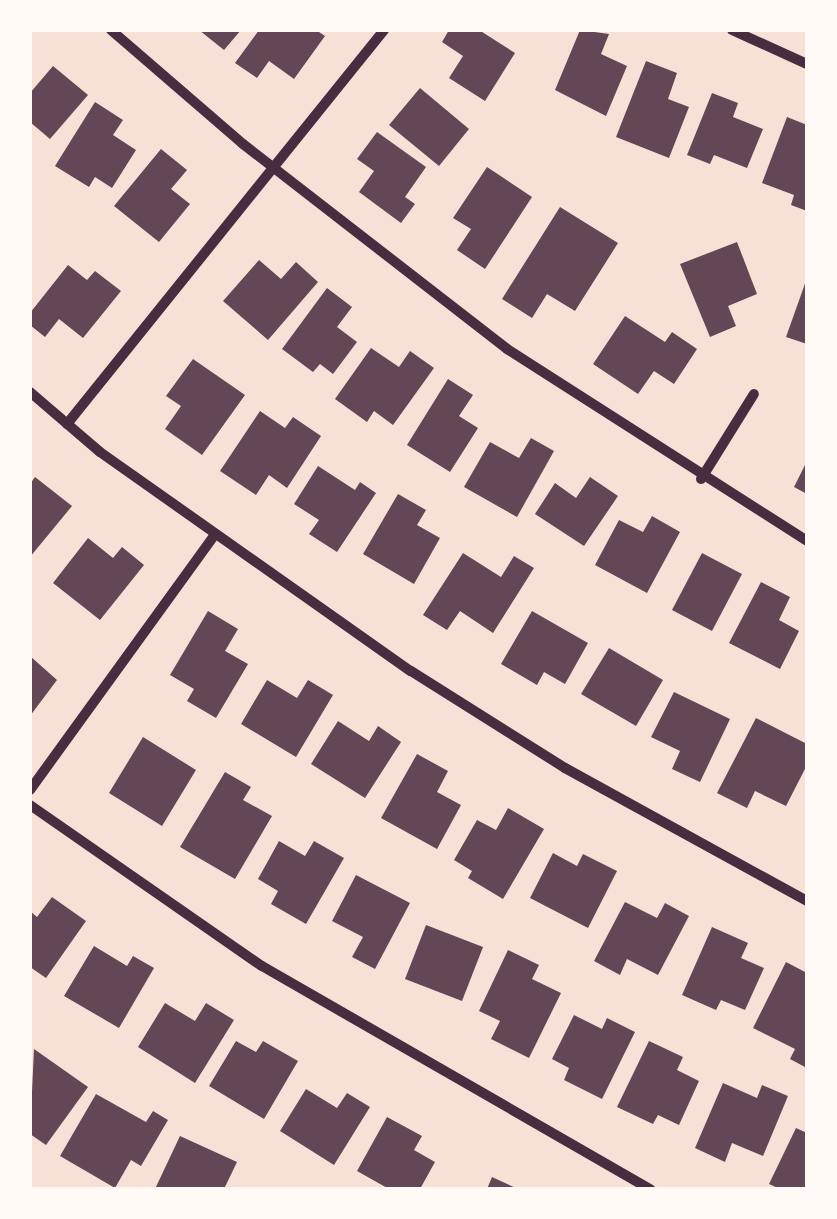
<!DOCTYPE html>
<style>
body{margin:0}
#map{position:relative;width:837px;height:1219px;overflow:hidden;background:#f7e1d7;font-family:"Titillium Web",sans-serif}
div>[style]{position:absolute}
[style*='--x']{left:calc(var(--x)*1px);top:calc(var(--y)*1px);width:calc(var(--w)*1px);rotate:calc(var(--a)*1deg)}
.building>*{inset:0;background:#644757}
.minor>*{height:10px;margin:-5px;padding:0 5px;transform-origin:5px;border-radius:5px;background:#4a2c40}
span{translate:-50% -50%;white-space:nowrap;text-align:center;line-height:1.15;-webkit-text-stroke:8px #fffaf5;paint-order:stroke}
.frame{position:absolute;inset:0;border:32px solid #fffaf5;pointer-events:none}
</style>
<div id="map">
<div class="building">
<div style="clip-path:polygon(199px 30px,241px 30px,224px 50px)"></div>
<div style="clip-path:polygon(259px 30px,316px 30px,325px 36px,294px 79px,269px 61px,257px 78px,235px 63px)"></div>
<div style="clip-path:polygon(449px 30px,479px 30px,515px 53px,485px 101px,449px 78px,463px 56px,442px 42px)"></div>
<div style="clip-path:polygon(580px 30px,609px 34px,601px 54px,627px 66px,606px 116px,555px 90px)"></div>
<div style="clip-path:polygon(646px 61px,677px 73px,668px 99px,689px 107px,669px 158px,616px 137px)"></div>
<div style="clip-path:polygon(53px 66px,88px 95px,50px 139px,30px 122px,30px 93px)"></div>
<div style="clip-path:polygon(420px 88px,469px 129px,439px 166px,389px 125px)"></div>
<div style="clip-path:polygon(712px 93px,738px 103px,733px 117px,763px 129px,747px 168px,714px 155px,710px 164px,687px 155px)"></div>
<div style="clip-path:polygon(95px 102px,123px 120px,113px 135px,136px 150px,112px 188px,95px 177px,89px 187px,55px 166px)"></div>
<div style="clip-path:polygon(787px 117px,807px 125px,807px 211px,791px 205px,794px 195px,762px 183px)"></div>
<div style="clip-path:polygon(377px 132px,426px 167px,405px 197px,415px 204px,401px 223px,359px 192px,374px 171px,357px 159px)"></div>
<div style="clip-path:polygon(161px 149px,187px 170px,171px 189px,190px 204px,159px 242px,114px 206px)"></div>
<div style="clip-path:polygon(487px 167px,532px 197px,485px 269px,457px 250px,471px 229px,453px 218px)"></div>
<div style="clip-path:polygon(560px 207px,618px 243px,575px 311px,547px 294px,532px 318px,502px 299px)"></div>
<div style="clip-path:polygon(737px 242px,757px 294px,728px 306px,736px 326px,710px 337px,680px 264px)"></div>
<div style="clip-path:polygon(259px 260px,281px 279px,296px 262px,318px 282px,268px 340px,223px 301px)"></div>
<div style="clip-path:polygon(68px 265px,87px 280px,95px 271px,121px 291px,83px 338px,59px 319px,45px 337px,30px 325px,30px 313px)"></div>
<div style="clip-path:polygon(807px 278px,807px 344px,786px 337px)"></div>
<div style="clip-path:polygon(327px 288px,352px 307px,337px 327px,357px 342px,333px 374px,320px 364px,313px 372px,282px 349px)"></div>
<div style="clip-path:polygon(625px 316px,665px 342px,672px 332px,697px 349px,674px 384px,654px 371px,638px 394px,593px 364px)"></div>
<div style="clip-path:polygon(371px 348px,399px 367px,410px 351px,434px 368px,393px 425px,374px 411px,367px 422px,335px 399px)"></div>
<div style="clip-path:polygon(193px 359px,245px 395px,202px 455px,165px 429px,181px 406px,166px 396px)"></div>
<div style="clip-path:polygon(448px 379px,473px 395px,459px 416px,478px 428px,450px 472px,407px 445px)"></div>
<div style="clip-path:polygon(260px 411px,285px 428px,293px 417px,321px 436px,287px 488px,269px 475px,256px 495px,220px 471px)"></div>
<div style="clip-path:polygon(531px 438px,554px 451px,517px 517px,464px 487px,490px 442px,519px 458px)"></div>
<div style="clip-path:polygon(807px 461px,807px 494px,794px 487px)"></div>
<div style="clip-path:polygon(318px 466px,355px 490px,360px 482px,376px 493px,337px 552px,309px 534px,319px 520px,294px 504px)"></div>
<div style="clip-path:polygon(35px 477px,72px 506px,30px 557px,30px 484px)"></div>
<div style="clip-path:polygon(590px 477px,618px 496px,584px 546px,535px 514px,555px 483px,576px 498px)"></div>
<div style="clip-path:polygon(398px 494px,426px 510px,417px 525px,440px 538px,414px 584px,363px 554px)"></div>
<div style="clip-path:polygon(652px 516px,680px 532px,647px 593px,595px 565px,619px 520px,643px 532px)"></div>
<div style="clip-path:polygon(88px 538px,113px 558px,122px 547px,144px 565px,100px 620px,53px 583px)"></div>
<div style="clip-path:polygon(463px 553px,501px 577px,514px 556px,534px 568px,493px 633px,460px 611px,447px 630px,423px 615px)"></div>
<div style="clip-path:polygon(702px 553px,742px 574px,712px 631px,672px 610px)"></div>
<div style="clip-path:polygon(761px 582px,790px 597px,779px 620px,799px 631px,780px 669px,729px 643px)"></div>
<div style="clip-path:polygon(208px 611px,238px 629px,225px 651px,248px 664px,216px 718px,187px 701px,194px 689px,170px 675px)"></div>
<div style="clip-path:polygon(532px 611px,588px 643px,565px 684px,544px 672px,537px 685px,501px 664px)"></div>
<div style="clip-path:polygon(609px 648px,663px 680px,636px 726px,581px 694px)"></div>
<div style="clip-path:polygon(30px 656px,57px 680px,30px 716px)"></div>
<div style="clip-path:polygon(267px 680px,297px 698px,308px 680px,333px 695px,296px 757px,241px 724px)"></div>
<div style="clip-path:polygon(674px 692px,730px 719px,700px 782px,672px 769px,680px 751px,651px 737px)"></div>
<div style="clip-path:polygon(756px 718px,807px 744px,807px 765px,786px 806px,755px 791px,747px 808px,717px 793px)"></div>
<div style="clip-path:polygon(338px 721px,369px 741px,378px 726px,401px 742px,365px 798px,311px 764px)"></div>
<div style="clip-path:polygon(143px 737px,196px 770px,162px 826px,109px 793px)"></div>
<div style="clip-path:polygon(417px 754px,448px 771px,437px 792px,461px 805px,437px 849px,381px 818px)"></div>
<div style="clip-path:polygon(225px 772px,251px 787px,243px 800px,272px 816px,235px 879px,180px 847px)"></div>
<div style="clip-path:polygon(508px 808px,544px 829px,503px 899px,468px 878px,472px 871px,454px 860px,477px 820px,496px 830px)"></div>
<div style="clip-path:polygon(279px 841px,305px 856px,314px 841px,344px 858px,306px 924px,271px 904px,278px 891px,258px 879px)"></div>
<div style="clip-path:polygon(553px 853px,577px 866px,583px 854px,617px 871px,588px 928px,530px 898px)"></div>
<div style="clip-path:polygon(356px 875px,410px 903px,375px 969px,352px 957px,363px 937px,332px 921px)"></div>
<div style="clip-path:polygon(52px 897px,86px 921px,46px 978px,30px 967px,30px 911px,37px 917px)"></div>
<div style="clip-path:polygon(625px 902px,657px 918px,665px 903px,689px 916px,658px 975px,627px 959px,620px 975px,594px 961px)"></div>
<div style="clip-path:polygon(426px 925px,483px 947px,462px 1001px,405px 979px)"></div>
<div style="clip-path:polygon(712px 927px,748px 943px,741px 958px,764px 968px,745px 1010px,721px 1000px,716px 1010px,682px 995px)"></div>
<div style="clip-path:polygon(94px 946px,127px 966px,133px 956px,154px 968px,119px 1028px,64px 996px)"></div>
<div style="clip-path:polygon(508px 950px,539px 965px,532px 979px,561px 993px,529px 1058px,491px 1039px,500px 1021px,479px 1011px)"></div>
<div style="clip-path:polygon(786px 962px,807px 973px,805px 1067px,790px 1059px,795px 1049px,753px 1028px)"></div>
<div style="clip-path:polygon(165px 1003px,195px 1021px,206px 1003px,234px 1020px,195px 1083px,138px 1047px)"></div>
<div style="clip-path:polygon(574px 1015px,602px 1029px,607px 1018px,635px 1032px,602px 1099px,564px 1080px,569px 1068px,552px 1059px)"></div>
<div style="clip-path:polygon(236px 1041px,256px 1052px,263px 1041px,298px 1061px,264px 1119px,209px 1086px)"></div>
<div style="clip-path:polygon(649px 1041px,683px 1057px,677px 1070px,699px 1081px,679px 1125px,658px 1115px,653px 1124px,617px 1107px)"></div>
<div style="clip-path:polygon(34px 1049px,88px 1087px,46px 1145px,30px 1134px)"></div>
<div style="clip-path:polygon(723px 1083px,757px 1098px,762px 1085px,788px 1096px,763px 1156px,732px 1143px,725px 1162px,695px 1148px)"></div>
<div style="clip-path:polygon(306px 1089px,337px 1108px,347px 1093px,370px 1107px,334px 1165px,280px 1131px)"></div>
<div style="clip-path:polygon(96px 1094px,146px 1122px,153px 1111px,168px 1120px,141px 1166px,131px 1160px,115px 1188px,60px 1156px)"></div>
<div style="clip-path:polygon(387px 1117px,422px 1136px,414px 1150px,435px 1162px,420px 1189px,389px 1189px,357px 1171px)"></div>
<div style="clip-path:polygon(796px 1128px,807px 1133px,807px 1189px,780px 1189px,769px 1184px)"></div>
<div style="clip-path:polygon(180px 1136px,237px 1162px,224px 1189px,155px 1189px)"></div>
<div style="clip-path:polygon(492px 1177px,518px 1189px,487px 1189px)"></div>
</div>
<div class="minor">
<div style="--x:111;--y:30;--w:174;--a:40.8"></div>
<div style="--x:243;--y:144;--w:334;--a:37.8"></div>
<div style="--x:507;--y:349;--w:356;--a:32.6"></div>
<div style="--x:732;--y:30;--w:82;--a:24.4"></div>
<div style="--x:30;--y:392;--w:92;--a:40.6"></div>
<div style="--x:100;--y:452;--w:380;--a:35.2"></div>
<div style="--x:411;--y:671;--w:182;--a:32.2"></div>
<div style="--x:565;--y:768;--w:276;--a:28.8"></div>
<div style="--x:67;--y:424;--w:506;--a:-51.18"></div>
<div style="--x:701;--y:479;--w:100;--a:-58.1"></div>
<div style="--x:30;--y:790;--w:314;--a:-54.1"></div>
<div style="--x:30;--y:805;--w:282;--a:34.8"></div>
<div style="--x:262;--y:966;--w:448;--a:29.9"></div>
</div>
<div class="frame"></div>
</div>
